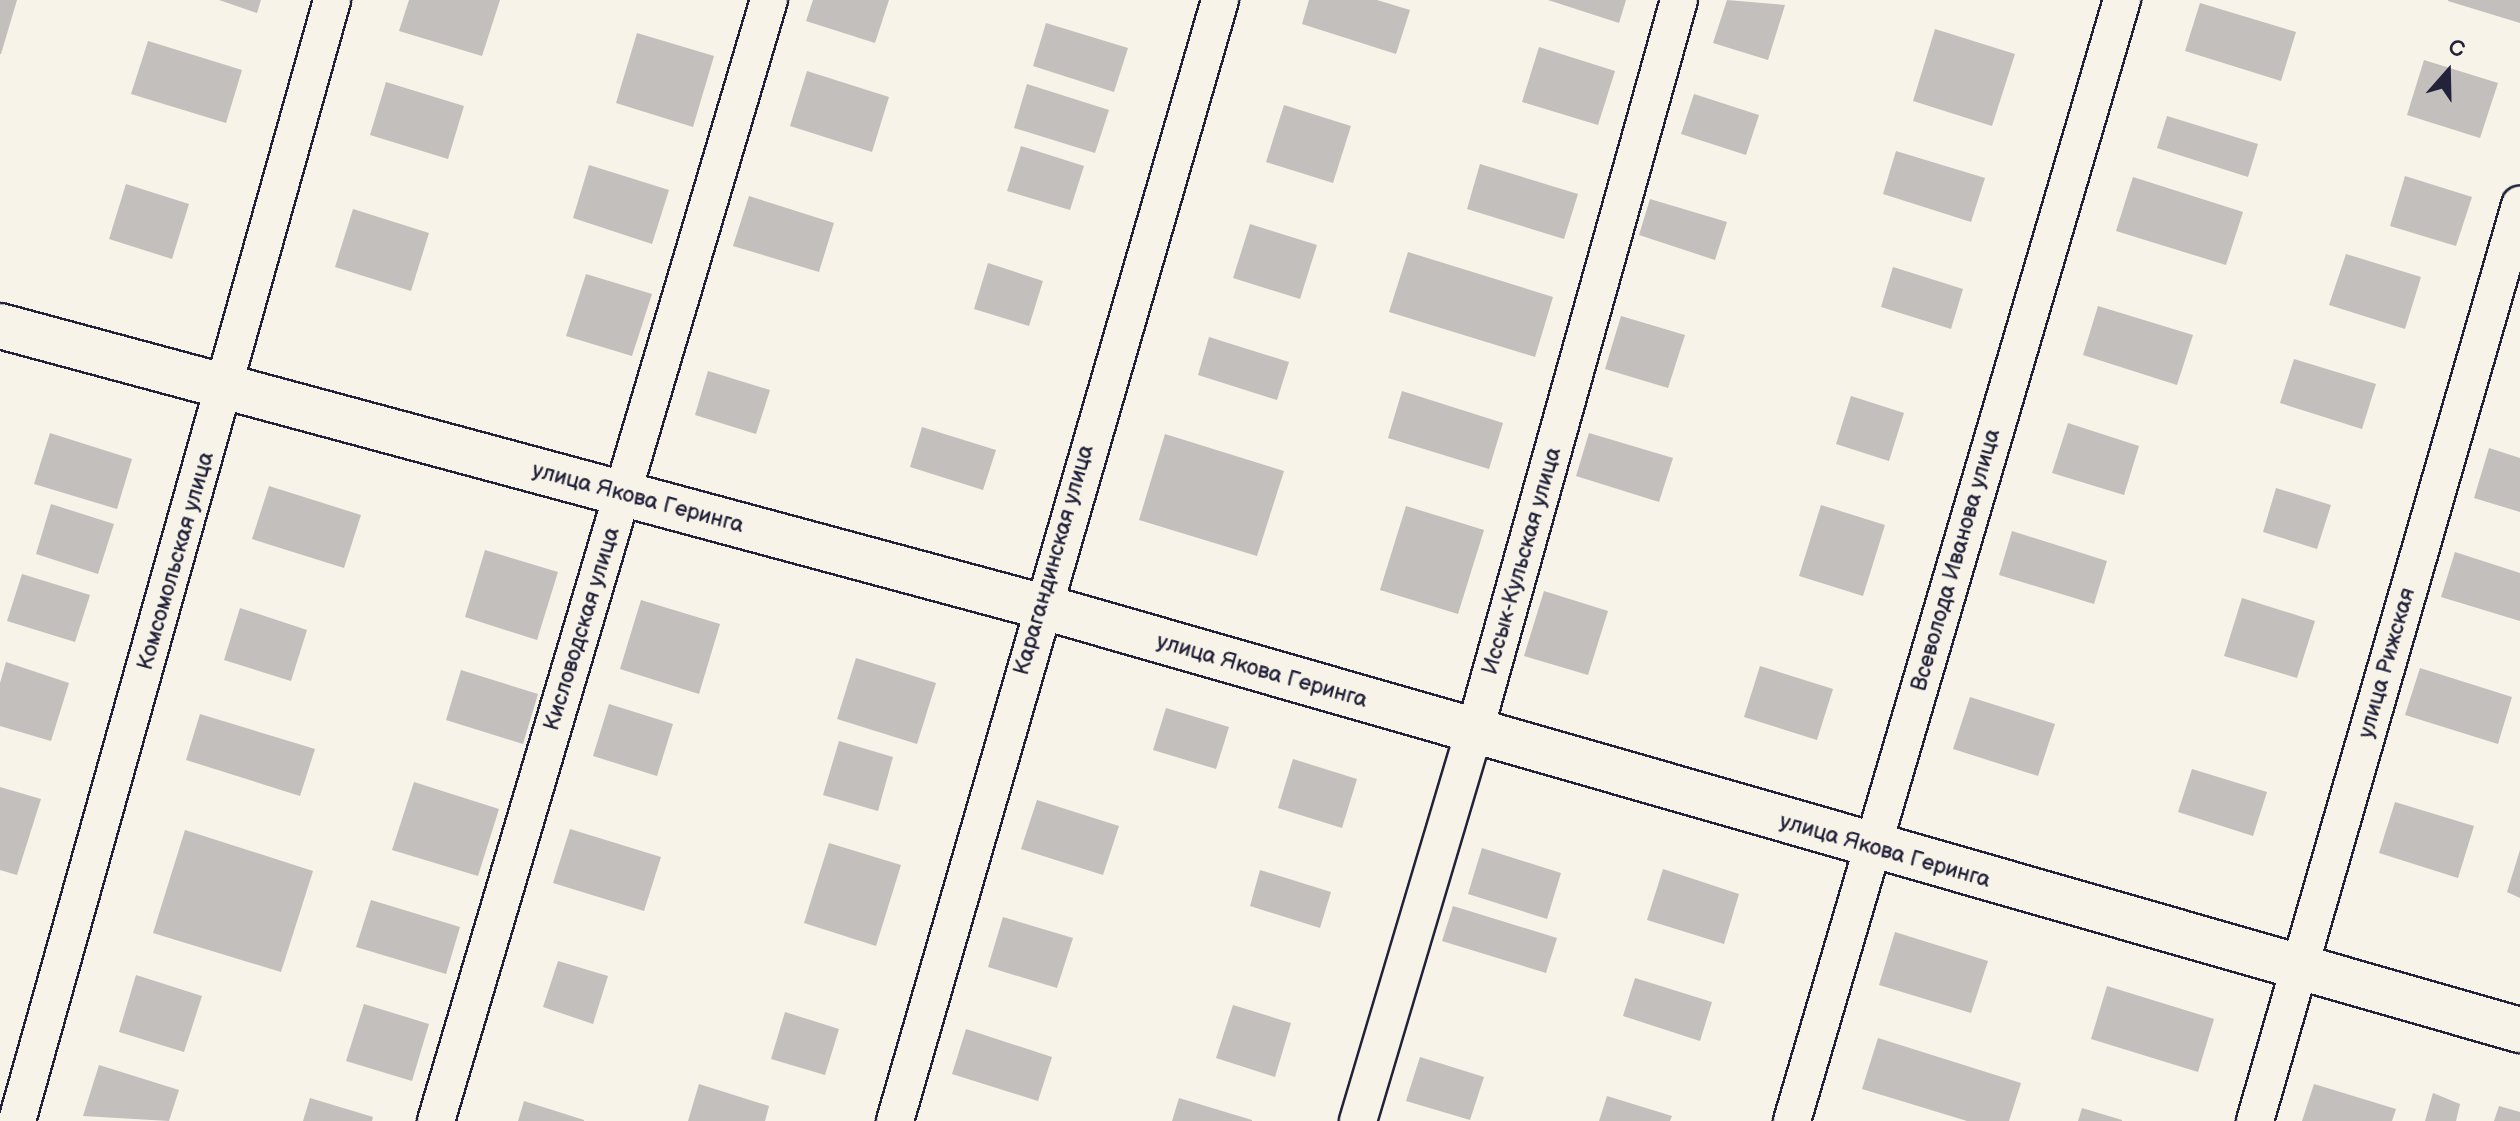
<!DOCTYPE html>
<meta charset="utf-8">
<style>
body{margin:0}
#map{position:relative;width:2520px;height:1121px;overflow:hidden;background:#f7f3e8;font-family:"Balsamiq Sans",sans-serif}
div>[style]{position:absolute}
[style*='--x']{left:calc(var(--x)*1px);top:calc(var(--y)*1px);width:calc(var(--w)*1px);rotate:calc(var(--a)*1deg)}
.building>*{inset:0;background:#c2bfbd}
.roads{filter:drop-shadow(2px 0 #22223b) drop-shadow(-2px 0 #22223b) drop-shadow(0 2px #22223b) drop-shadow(0 -2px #22223b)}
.street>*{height:36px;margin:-18px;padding:0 18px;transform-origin:18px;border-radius:18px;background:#f7f3e8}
.secondary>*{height:44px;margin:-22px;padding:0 22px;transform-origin:22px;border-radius:22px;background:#f7f3e8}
span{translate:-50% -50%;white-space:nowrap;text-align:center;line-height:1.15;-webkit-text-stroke:8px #f7f3e8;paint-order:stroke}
.street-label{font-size:22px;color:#22223b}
.north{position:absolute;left:2408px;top:32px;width:80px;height:80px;-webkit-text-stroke:6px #f7f3e8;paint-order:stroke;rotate:20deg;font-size:22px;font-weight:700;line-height:32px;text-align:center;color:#22223b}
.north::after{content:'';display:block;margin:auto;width:28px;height:36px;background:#22223b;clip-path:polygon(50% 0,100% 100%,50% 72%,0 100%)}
</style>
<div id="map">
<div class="building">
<div style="clip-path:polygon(0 0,17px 0,1px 54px,0 54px)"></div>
<div style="clip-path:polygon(219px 0,261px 0,257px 13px)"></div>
<div style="clip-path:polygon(409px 0,500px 0,482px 56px,399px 31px)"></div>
<div style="clip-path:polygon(813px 0,889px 0,875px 43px,806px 21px)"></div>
<div style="clip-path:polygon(1309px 0,1377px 0,1410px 10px,1396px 54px,1302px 24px)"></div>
<div style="clip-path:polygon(1548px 0,1626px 0,1619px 23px)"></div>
<div style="clip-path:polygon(1727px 0,1785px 5px,1768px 60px,1713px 43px)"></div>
<div style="clip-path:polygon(2448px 0,2520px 0,2520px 23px,2448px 1px)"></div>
<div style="clip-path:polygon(2200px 3px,2296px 32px,2281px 81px,2185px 51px)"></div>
<div style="clip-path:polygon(1046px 23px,1128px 48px,1114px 92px,1033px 66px)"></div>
<div style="clip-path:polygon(1935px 29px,2015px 54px,1992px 126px,1913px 101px)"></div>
<div style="clip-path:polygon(637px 33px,714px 56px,693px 127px,616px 103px)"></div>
<div style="clip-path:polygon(148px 41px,242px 70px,226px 123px,131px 94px)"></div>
<div style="clip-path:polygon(1539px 47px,1615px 71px,1598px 125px,1522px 102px)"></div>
<div style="clip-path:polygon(2424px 60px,2498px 83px,2480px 138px,2407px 115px)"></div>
<div style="clip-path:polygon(807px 71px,889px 97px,872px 152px,790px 126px)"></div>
<div style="clip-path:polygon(386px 82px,464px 106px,448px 159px,370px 135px)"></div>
<div style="clip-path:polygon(1027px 84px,1109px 110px,1095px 153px,1014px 128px)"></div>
<div style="clip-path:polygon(1694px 94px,1759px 115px,1746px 155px,1681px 134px)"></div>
<div style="clip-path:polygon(1284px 105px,1351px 126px,1333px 183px,1266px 162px)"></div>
<div style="clip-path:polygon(2167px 116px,2258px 144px,2248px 177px,2157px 148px)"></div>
<div style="clip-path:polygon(1021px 146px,1084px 166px,1070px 210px,1007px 191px)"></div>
<div style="clip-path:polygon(1896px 151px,1985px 178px,1971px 222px,1883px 194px)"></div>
<div style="clip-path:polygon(1480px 164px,1578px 194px,1564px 239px,1467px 209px)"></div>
<div style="clip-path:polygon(589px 165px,669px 190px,652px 244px,573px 218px)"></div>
<div style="clip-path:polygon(2405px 176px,2472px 197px,2456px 246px,2390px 226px)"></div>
<div style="clip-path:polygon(2133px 177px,2243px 212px,2226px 265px,2116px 231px)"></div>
<div style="clip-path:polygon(126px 184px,189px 204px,172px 259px,109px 239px)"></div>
<div style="clip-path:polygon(749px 196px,834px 223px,819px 272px,733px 246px)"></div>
<div style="clip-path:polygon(1650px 199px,1727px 222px,1715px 260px,1639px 235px)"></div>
<div style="clip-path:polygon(353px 209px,429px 233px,411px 291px,335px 267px)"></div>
<div style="clip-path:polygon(1250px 224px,1317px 245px,1300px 299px,1233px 278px)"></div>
<div style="clip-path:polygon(1408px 252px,1553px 297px,1535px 357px,1389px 312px)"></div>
<div style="clip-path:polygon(2346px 254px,2421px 277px,2405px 329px,2329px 305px)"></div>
<div style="clip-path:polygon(988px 263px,1043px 281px,1029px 326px,974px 309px)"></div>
<div style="clip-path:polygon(1893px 267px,1963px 289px,1951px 329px,1881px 307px)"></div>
<div style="clip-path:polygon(586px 274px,652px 294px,632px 356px,566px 336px)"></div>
<div style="clip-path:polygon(2098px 306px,2193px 335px,2177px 385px,2083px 355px)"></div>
<div style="clip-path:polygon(1621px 316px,1685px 335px,1668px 388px,1605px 369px)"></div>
<div style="clip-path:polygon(1209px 337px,1289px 362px,1277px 400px,1198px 375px)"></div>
<div style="clip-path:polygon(2294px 359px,2376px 384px,2362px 429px,2280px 403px)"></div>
<div style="clip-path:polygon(708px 371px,770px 390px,756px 434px,695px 415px)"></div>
<div style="clip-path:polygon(1402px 391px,1503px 423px,1489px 469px,1388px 438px)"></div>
<div style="clip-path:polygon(1851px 396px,1904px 413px,1889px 461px,1836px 444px)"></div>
<div style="clip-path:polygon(2068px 423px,2139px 446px,2124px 495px,2052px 473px)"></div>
<div style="clip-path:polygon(922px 427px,996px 450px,983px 490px,910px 467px)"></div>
<div style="clip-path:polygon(50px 433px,132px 459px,117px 509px,34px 484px)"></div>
<div style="clip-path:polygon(1589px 433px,1673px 458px,1659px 502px,1576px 476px)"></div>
<div style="clip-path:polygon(1165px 434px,1284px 471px,1257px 556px,1139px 520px)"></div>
<div style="clip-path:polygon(2489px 448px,2520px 458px,2520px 512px,2474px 498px)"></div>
<div style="clip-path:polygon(269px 486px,361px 515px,344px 568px,252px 539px)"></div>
<div style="clip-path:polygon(2276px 488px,2331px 505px,2317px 549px,2263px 532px)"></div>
<div style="clip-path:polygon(51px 504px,114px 524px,98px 574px,36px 554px)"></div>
<div style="clip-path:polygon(1821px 505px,1885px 525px,1863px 596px,1799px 576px)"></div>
<div style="clip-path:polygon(1406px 506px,1484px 530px,1458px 614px,1380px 590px)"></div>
<div style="clip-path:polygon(2012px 531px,2107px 561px,2094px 604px,1999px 575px)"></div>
<div style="clip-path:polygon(485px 550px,558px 572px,537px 640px,465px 617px)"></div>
<div style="clip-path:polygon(2455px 552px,2520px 573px,2520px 621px,2441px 597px)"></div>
<div style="clip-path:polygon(22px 574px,90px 595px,75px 642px,7px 621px)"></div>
<div style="clip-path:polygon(1544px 591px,1608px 611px,1588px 675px,1524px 656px)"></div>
<div style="clip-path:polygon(2242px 598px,2315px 621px,2297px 678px,2224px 656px)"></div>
<div style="clip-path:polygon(641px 600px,720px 624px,699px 694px,620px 669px)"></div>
<div style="clip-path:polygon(240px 608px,307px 630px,291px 681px,224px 660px)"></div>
<div style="clip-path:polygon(856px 658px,936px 683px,917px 744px,837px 719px)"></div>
<div style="clip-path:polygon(6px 662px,69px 683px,51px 741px,0 726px,0 683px)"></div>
<div style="clip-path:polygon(1760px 666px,1833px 689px,1817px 740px,1744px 717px)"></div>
<div style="clip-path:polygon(2420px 668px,2512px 697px,2498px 744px,2405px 715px)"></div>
<div style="clip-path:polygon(461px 670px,538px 694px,523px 744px,446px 720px)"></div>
<div style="clip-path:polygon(1970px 697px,2055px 724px,2038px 776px,1953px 749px)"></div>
<div style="clip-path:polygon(609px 704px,673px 724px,657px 776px,593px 756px)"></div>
<div style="clip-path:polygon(1166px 708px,1229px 727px,1216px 769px,1153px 750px)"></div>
<div style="clip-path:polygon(200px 714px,315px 749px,300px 796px,186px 760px)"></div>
<div style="clip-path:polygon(839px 741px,893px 757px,878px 811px,823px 795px)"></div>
<div style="clip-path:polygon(1293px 759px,1357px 779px,1342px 828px,1278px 808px)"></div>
<div style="clip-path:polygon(2192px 769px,2267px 792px,2253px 836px,2178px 812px)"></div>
<div style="clip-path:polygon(414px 782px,499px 809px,478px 876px,392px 850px)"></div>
<div style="clip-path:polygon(0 787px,41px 799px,17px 875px,0 870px)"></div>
<div style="clip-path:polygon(1037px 800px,1119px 826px,1103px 875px,1021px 849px)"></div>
<div style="clip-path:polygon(2395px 802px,2474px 826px,2458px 878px,2379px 853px)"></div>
<div style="clip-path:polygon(570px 829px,661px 857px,644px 911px,553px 883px)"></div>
<div style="clip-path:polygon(185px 830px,313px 871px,281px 972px,153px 933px)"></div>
<div style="clip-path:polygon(829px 843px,901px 865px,876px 946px,804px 923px)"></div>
<div style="clip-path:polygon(1482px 848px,1561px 873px,1547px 919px,1468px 894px)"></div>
<div style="clip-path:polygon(2520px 850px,2520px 898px,2507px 892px)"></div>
<div style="clip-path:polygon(1663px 869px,1739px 894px,1724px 944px,1647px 920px)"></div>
<div style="clip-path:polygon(1260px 870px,1331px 892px,1320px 928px,1250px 906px)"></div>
<div style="clip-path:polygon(371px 900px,460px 927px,446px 974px,356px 947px)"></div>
<div style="clip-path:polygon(1453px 906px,1557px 938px,1546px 973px,1442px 941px)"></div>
<div style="clip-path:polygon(1003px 917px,1073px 938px,1057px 988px,988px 967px)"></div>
<div style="clip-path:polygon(1895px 932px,1988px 961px,1971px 1013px,1879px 985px)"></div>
<div style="clip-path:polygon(558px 961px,608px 976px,593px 1024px,543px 1007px)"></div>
<div style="clip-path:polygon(136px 975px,202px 996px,184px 1052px,119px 1032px)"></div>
<div style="clip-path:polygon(1635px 978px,1712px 1002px,1700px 1041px,1623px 1016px)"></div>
<div style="clip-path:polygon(2107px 986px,2214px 1019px,2198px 1072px,2091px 1039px)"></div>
<div style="clip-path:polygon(364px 1004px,429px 1024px,412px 1081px,346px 1061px)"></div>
<div style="clip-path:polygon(1233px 1005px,1291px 1023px,1275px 1077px,1216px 1058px)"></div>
<div style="clip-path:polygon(785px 1012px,839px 1029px,825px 1075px,771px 1059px)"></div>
<div style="clip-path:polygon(966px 1029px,1052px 1057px,1038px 1101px,952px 1074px)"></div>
<div style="clip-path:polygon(1878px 1038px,2021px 1083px,2009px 1121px,1967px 1121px,1862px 1089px)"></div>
<div style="clip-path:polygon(1420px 1057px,1484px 1077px,1470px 1120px,1406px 1101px)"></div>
<div style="clip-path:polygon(99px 1065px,179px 1090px,169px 1121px,83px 1116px)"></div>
<div style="clip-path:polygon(699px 1084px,769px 1106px,765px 1121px,688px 1121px)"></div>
<div style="clip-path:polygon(2314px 1084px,2396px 1109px,2392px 1121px,2302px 1121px)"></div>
<div style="clip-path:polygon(2433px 1093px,2460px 1104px,2456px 1121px,2425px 1121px)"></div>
<div style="clip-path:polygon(1607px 1096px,1672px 1116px,1670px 1121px,1599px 1121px)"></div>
<div style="clip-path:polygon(310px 1098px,373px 1117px,372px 1121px,303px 1121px)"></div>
<div style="clip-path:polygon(1179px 1098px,1252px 1120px,1252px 1121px,1172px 1121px)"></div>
<div style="clip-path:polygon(524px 1101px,584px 1120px,584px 1121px,518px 1121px)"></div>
<div style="clip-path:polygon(2499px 1106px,2520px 1112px,2520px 1121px,2494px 1121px)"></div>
<div style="clip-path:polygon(2082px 1108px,2122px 1120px,2122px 1121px,2078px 1121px)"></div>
</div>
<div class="roads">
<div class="street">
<div style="--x:17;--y:1121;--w:1164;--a:-74.3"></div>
<div style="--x:436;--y:1121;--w:1169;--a:-73.46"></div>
<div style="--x:895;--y:1121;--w:1167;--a:-73.83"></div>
<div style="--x:1358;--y:1121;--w:405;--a:-73.4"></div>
<div style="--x:1474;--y:733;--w:761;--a:-74.38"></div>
<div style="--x:1792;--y:1121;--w:1169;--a:-73.6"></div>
<div style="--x:2255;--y:1121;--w:954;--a:-73.86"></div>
</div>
<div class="secondary">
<div style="--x:0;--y:326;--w:1077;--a:15.07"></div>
<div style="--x:1040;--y:606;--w:1540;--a:15.99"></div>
</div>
</div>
<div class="street-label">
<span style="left:638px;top:498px;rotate:15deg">улица Якова Геринга</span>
<span style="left:1054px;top:560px;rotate:-74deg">Карагандинская улица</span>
<span style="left:1956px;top:560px;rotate:-74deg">Всеволода Иванова улица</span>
<span style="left:176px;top:561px;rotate:-74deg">Комсомольская улица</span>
<span style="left:1522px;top:561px;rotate:-74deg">Иссык-Кульская улица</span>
<span style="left:582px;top:629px;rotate:-73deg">Кисловодская улица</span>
<span style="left:2387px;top:663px;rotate:-74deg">улица Рижская</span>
<span style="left:1262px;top:671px;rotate:16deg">улица Якова Геринга</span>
<span style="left:1885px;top:851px;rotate:16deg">улица Якова Геринга</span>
</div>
<div class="north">С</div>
</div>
